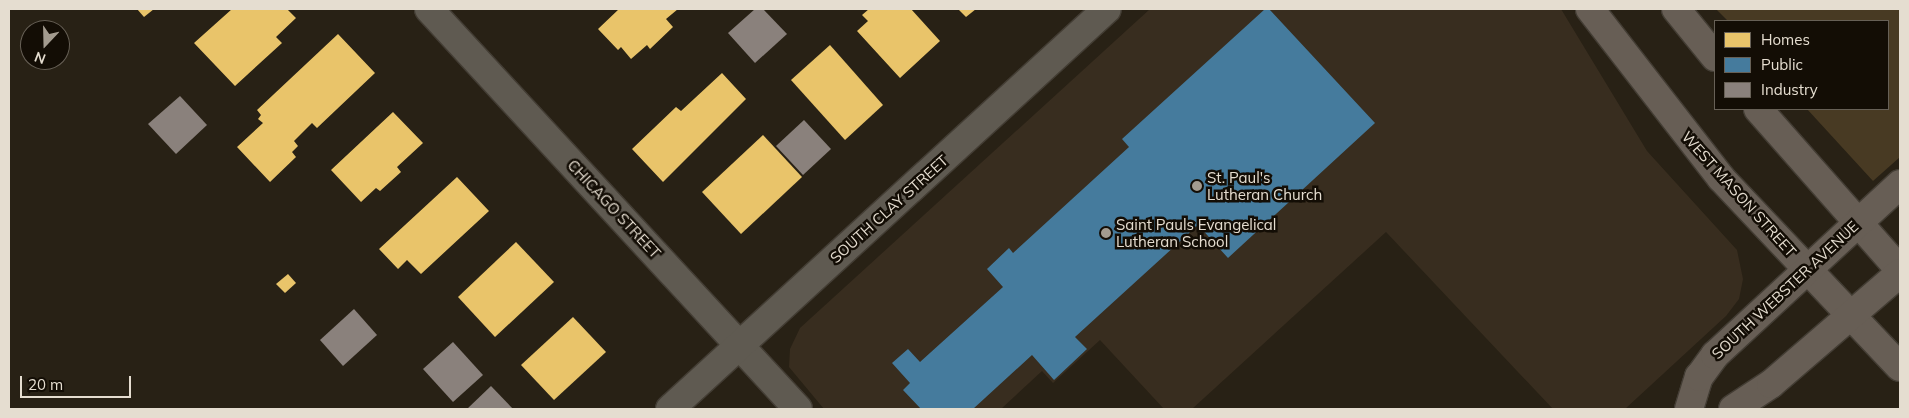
<!DOCTYPE html>
<style>
body{margin:0}
#map{position:relative;width:1909px;height:418px;overflow:hidden;background:#282115;font-family:Mulish,sans-serif}
div>[style]{position:absolute}
[style*='--x']{left:calc(var(--x)*1px);top:calc(var(--y)*1px);width:calc(var(--w)*1px);rotate:calc(var(--a)*1deg)}
.education>*{inset:0;background:#382d1f}
.green>*{inset:0;background:#483a23}
.homes>*{inset:0;background:#e9c46a}
.public>*{inset:0;background:#457b9d}
.industry>*{inset:0;background:#8a817c}
.roads{filter:drop-shadow(1px 0 #433d34) drop-shadow(-1px 0 #433d34) drop-shadow(0 1px #433d34) drop-shadow(0 -1px #433d34)}
.street>*{height:28px;margin:-14px;padding:0 14px;transform-origin:14px;border-radius:14px;background:#5f5a51}
.secondary>*{height:28px;margin:-14px;padding:0 14px;transform-origin:14px;border-radius:14px;background:#675e55}
.dots>*{width:14px;height:14px;translate:-50% -50%;box-sizing:border-box;border:2px solid #130d05;border-radius:50%}
span{translate:-50% -50%;white-space:nowrap;text-align:center;line-height:1.15;-webkit-text-stroke:5px #130d05;paint-order:stroke}
.poi-label{font-size:15px;color:#e5ddd0}
.left{translate:0 -50%;text-align:left}
.street-label{font-size:15px;color:#e5ddd0}
.frame{position:absolute;inset:0;border:10px solid #e5ddd0;pointer-events:none}
.legend{position:absolute;left:1714px;top:20px;width:175px;height:90px;box-sizing:border-box;background:#130d05;border:1px solid #676056;margin:0;padding:6px 9px;list-style:none;font-size:15px;color:#e5ddd0}
.legend li{display:flex;align-items:center;gap:10px;height:25px}
.legend b{width:25px;border:1px solid #676056}
.north{position:absolute;left:20px;top:20px;width:50px;height:50px;box-sizing:border-box;background:#130d05;border:1px solid #676056;border-radius:50%;rotate:201deg;font-size:14px;font-weight:700;line-height:20px;text-align:center;color:#e5ddd0}
.north::after{content:'';display:block;margin:auto;width:18px;height:22px;background:#a39b8f;clip-path:polygon(50% 0,100% 100%,50% 72%,0 100%)}
.scale{position:absolute;left:20px;top:376px;width:111px;height:22px;box-sizing:border-box;border:2px solid #e5ddd0;border-top:0;padding-left:6px;font-size:15px;line-height:18px;white-space:nowrap;color:#e5ddd0;-webkit-text-stroke:4px #130d05;paint-order:stroke}
</style>
<div id="map">
<div class="education">
<div style="clip-path:polygon(1150px 9px,1561px 9px,1647px 151px,1737px 250px,1743px 279px,1739px 299px,1726px 316px,1625px 409px,1553px 409px,1386px 232px,1192px 409px,1164px 409px,1100px 340px,1053px 383px,1042px 371px,1001px 409px,824px 409px,789px 367px,790px 349px,800px 328px)"></div>
</div>
<div class="green">
<div style="clip-path:polygon(1716px 9px,1900px 9px,1900px 157px,1873px 181px,1807px 109px,1888px 109px,1888px 21px,1728px 21px)"></div>
</div>
<div class="homes">
<div style="clip-path:polygon(137px 9px,154px 9px,144px 17px)"></div>
<div style="clip-path:polygon(232px 9px,287px 9px,296px 18px,276px 37px,282px 43px,235px 86px,194px 43px)"></div>
<div style="clip-path:polygon(619px 9px,678px 9px,666px 19px,673px 27px,650px 49px,647px 45px,631px 59px,621px 47px,618px 50px,598px 29px)"></div>
<div style="clip-path:polygon(869px 9px,911px 9px,940px 41px,900px 78px,857px 31px,868px 21px,862px 15px)"></div>
<div style="clip-path:polygon(958px 9px,976px 9px,966px 17px)"></div>
<div style="clip-path:polygon(338px 34px,375px 73px,317px 128px,312px 123px,294px 141px,298px 146px,292px 152px,296px 157px,270px 182px,237px 147px,263px 123px,258px 119px,261px 115px,257px 110px)"></div>
<div style="clip-path:polygon(830px 45px,883px 105px,845px 140px,791px 80px)"></div>
<div style="clip-path:polygon(722px 73px,746px 99px,663px 182px,632px 149px,676px 107px,681px 111px)"></div>
<div style="clip-path:polygon(393px 112px,423px 143px,397px 167px,401px 172px,380px 191px,376px 188px,361px 202px,331px 170px)"></div>
<div style="clip-path:polygon(763px 135px,802px 177px,741px 234px,702px 192px)"></div>
<div style="clip-path:polygon(457px 177px,489px 211px,421px 274px,407px 260px,398px 269px,379px 249px)"></div>
<div style="clip-path:polygon(516px 242px,554px 282px,495px 337px,458px 297px)"></div>
<div style="clip-path:polygon(288px 274px,296px 283px,285px 293px,276px 284px)"></div>
<div style="clip-path:polygon(573px 317px,606px 352px,554px 400px,521px 365px)"></div>
</div>
<div class="public">
<div style="clip-path:polygon(1265px 9px,1269px 9px,1375px 123px,1228px 258px,1198px 225px,1075px 337px,1087px 349px,1054px 380px,1032px 355px,973px 409px,921px 409px,903px 390px,910px 383px,892px 363px,908px 349px,920px 362px,1003px 287px,987px 269px,1009px 248px,1013px 253px,1129px 147px,1122px 139px)"></div>
</div>
<div class="industry">
<div style="clip-path:polygon(755px 9px,763px 9px,787px 34px,755px 63px,728px 33px)"></div>
<div style="clip-path:polygon(180px 96px,207px 125px,176px 154px,148px 124px)"></div>
<div style="clip-path:polygon(804px 120px,831px 149px,803px 175px,776px 146px)"></div>
<div style="clip-path:polygon(354px 309px,377px 335px,343px 366px,320px 340px)"></div>
<div style="clip-path:polygon(453px 342px,483px 375px,453px 402px,423px 369px)"></div>
<div style="clip-path:polygon(491px 386px,513px 409px,467px 409px)"></div>
</div>
<div class="roads">
<div class="street">
<div style="--x:429;--y:9;--w:544;--a:47.31"></div>
<div style="--x:670;--y:409;--w:592;--a:-42.47"></div>
</div>
<div class="secondary">
<div style="--x:1590;--y:9;--w:214;--a:52.2"></div>
<div style="--x:1721;--y:178;--w:260;--a:46.6"></div>
<div style="--x:1676;--y:9;--w:62;--a:50.9"></div>
<div style="--x:1758;--y:109;--w:215;--a:48.6"></div>
<div style="--x:1689;--y:409;--w:34;--a:-73"></div>
<div style="--x:1699;--y:377;--w:27;--a:-54"></div>
<div style="--x:1715;--y:355;--w:252;--a:-42.7"></div>
<div style="--x:1733;--y:409;--w:45;--a:-33.3"></div>
<div style="--x:1771;--y:384;--w:170;--a:-40.7"></div>
</div>
</div>
<div class="dots">
<div style="left:1197px;top:186px;background:#a39b8f"></div>
<div style="left:1106px;top:233px;background:#a39b8f"></div>
</div>
<div class="poi-label">
<span class="left" style="left:1207px;top:186px">St. Paul's<br>Lutheran Church</span>
<span class="left" style="left:1116px;top:233px">Saint Pauls Evangelical<br>Lutheran School</span>
</div>
<div class="street-label">
<span style="left:1739px;top:194px;rotate:48deg">WEST MASON STREET</span>
<span style="left:614px;top:209px;rotate:47deg">CHICAGO STREET</span>
<span style="left:889px;top:209px;rotate:-42deg">SOUTH CLAY STREET</span>
<span style="left:1785px;top:290px;rotate:-43deg">SOUTH WEBSTER AVENUE</span>
</div>
<div class="frame"></div>
<ul class="legend">
<li><b style="height:14px;background:#e9c46a"></b>Homes</li>
<li><b style="height:14px;background:#457b9d"></b>Public</li>
<li><b style="height:14px;background:#8a817c"></b>Industry</li>
</ul>
<div class="north">N</div>
<div class="scale">20 m</div>
</div>
